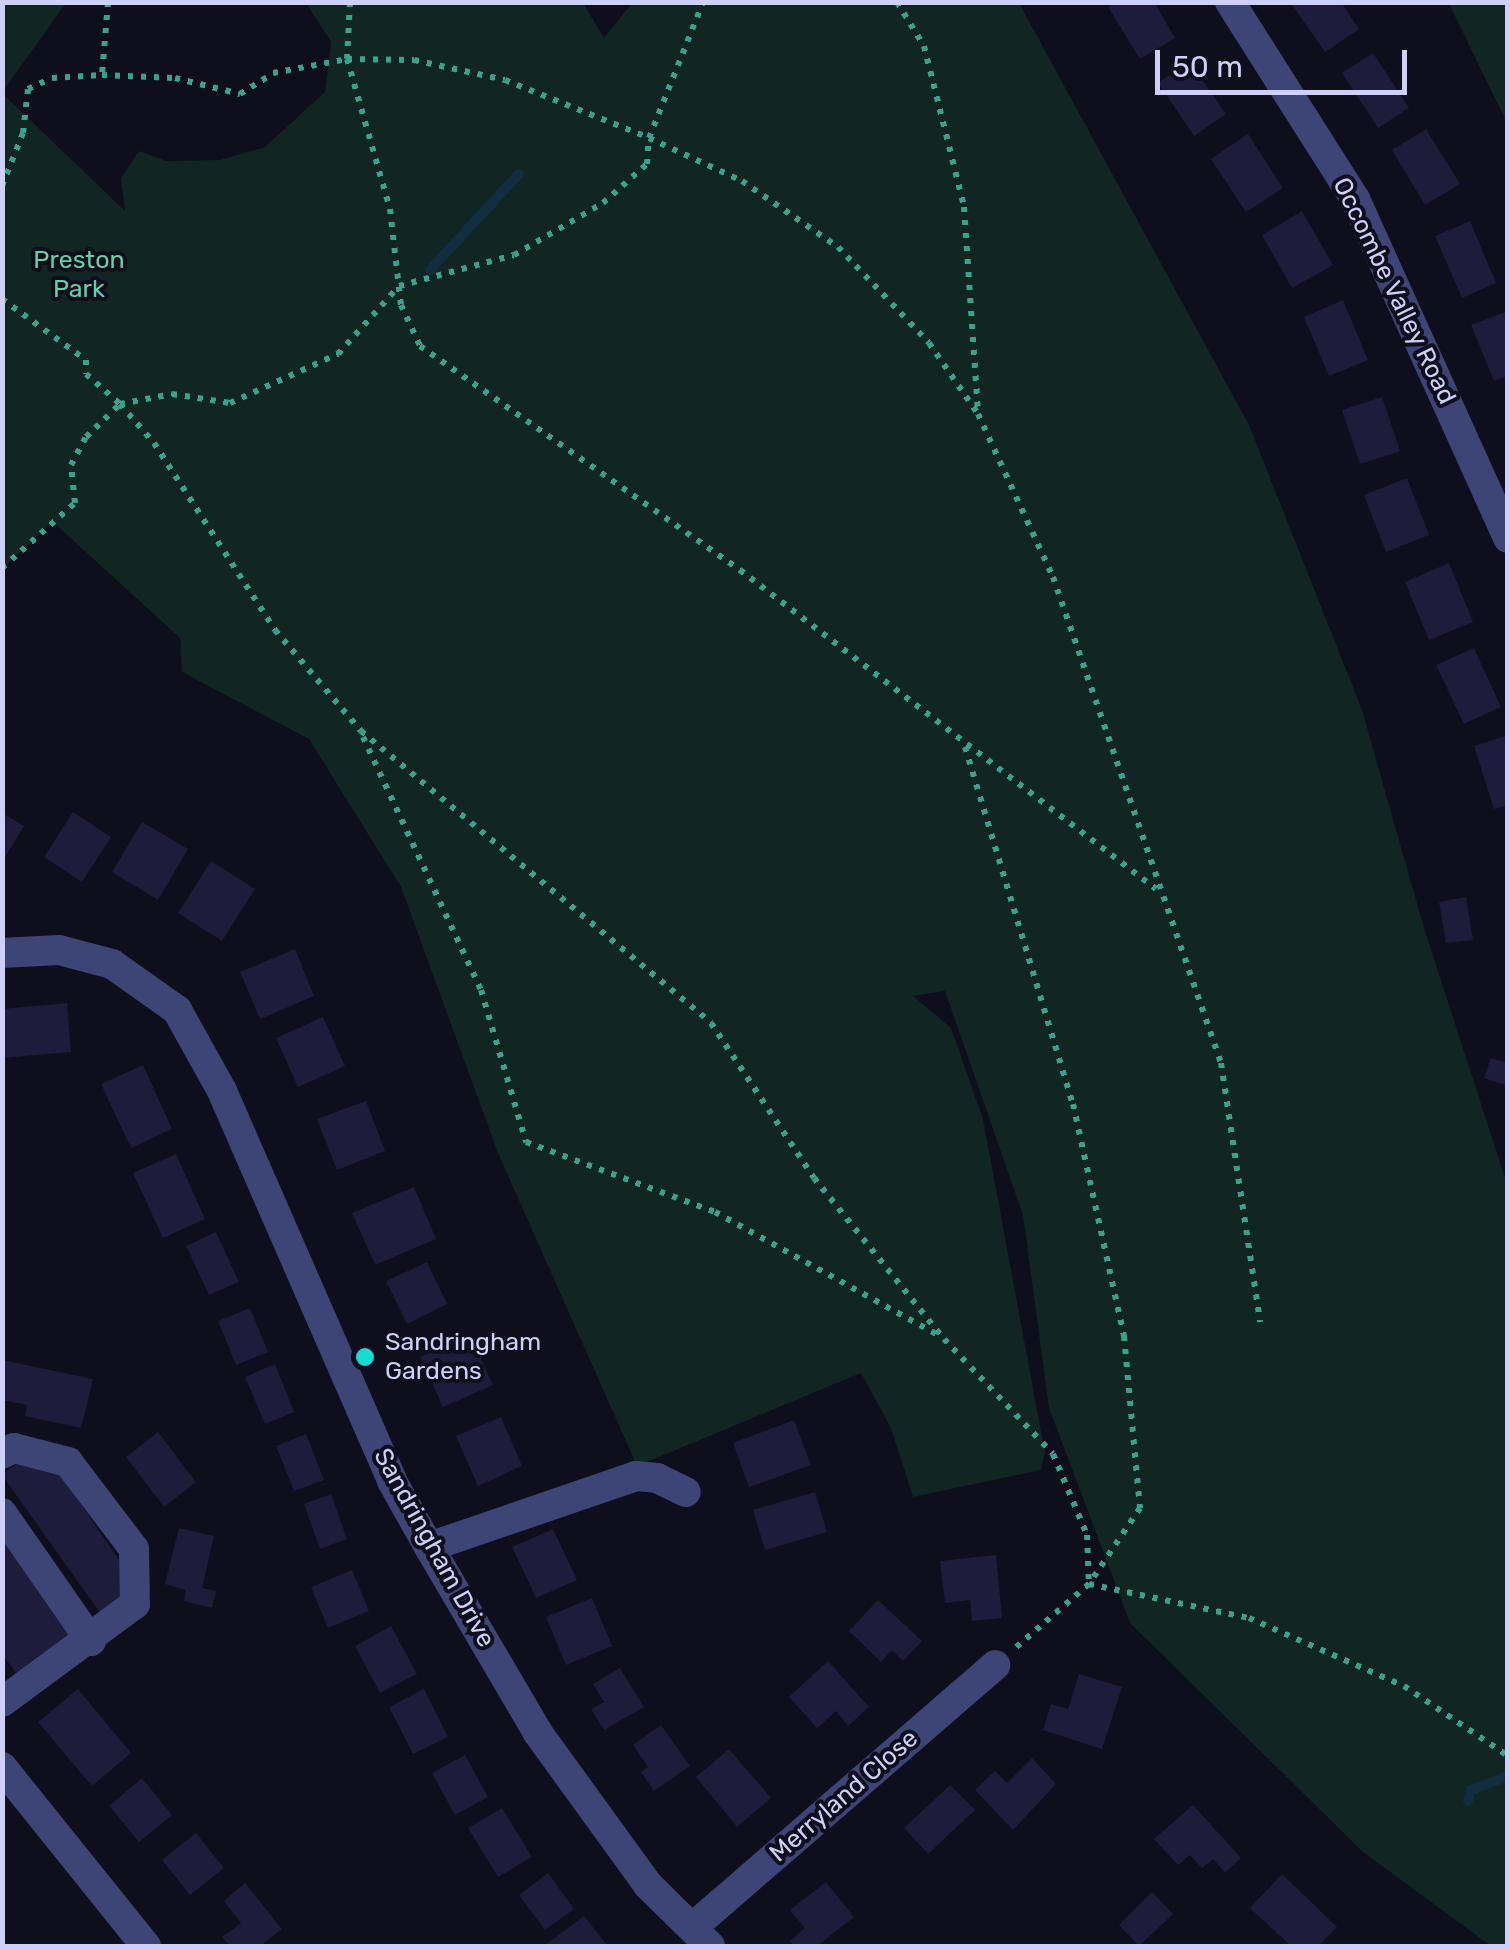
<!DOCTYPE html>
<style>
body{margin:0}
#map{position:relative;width:1510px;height:1949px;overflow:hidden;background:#0e0e1c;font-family:Rubik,sans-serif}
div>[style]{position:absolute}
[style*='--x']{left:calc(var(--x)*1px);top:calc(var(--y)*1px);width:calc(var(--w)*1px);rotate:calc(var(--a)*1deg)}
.green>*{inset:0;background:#112522}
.stream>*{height:10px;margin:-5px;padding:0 5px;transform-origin:5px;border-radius:5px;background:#122c40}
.building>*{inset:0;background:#1d1c3b}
.path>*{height:6px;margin-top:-3px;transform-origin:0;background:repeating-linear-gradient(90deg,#39a28c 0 5px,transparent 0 13px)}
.minor>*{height:30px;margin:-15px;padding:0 15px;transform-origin:15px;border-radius:15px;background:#3d4476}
.dots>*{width:28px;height:28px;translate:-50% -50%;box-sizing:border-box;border:5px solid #0e0e1c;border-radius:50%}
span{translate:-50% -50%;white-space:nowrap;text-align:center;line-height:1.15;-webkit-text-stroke:8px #0e0e1c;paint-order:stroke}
.park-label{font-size:25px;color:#63d1a5}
.street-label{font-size:25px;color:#ced0fa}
.poi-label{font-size:25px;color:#ced0fa}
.left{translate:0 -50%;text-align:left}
.frame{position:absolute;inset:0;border:5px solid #ced0fa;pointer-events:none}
.scale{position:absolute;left:1155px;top:50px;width:252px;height:45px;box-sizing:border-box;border:5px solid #ced0fa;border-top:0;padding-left:12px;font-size:30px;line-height:35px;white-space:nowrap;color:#ced0fa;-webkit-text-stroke:8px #0e0e1c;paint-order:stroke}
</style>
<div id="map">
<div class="green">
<div style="clip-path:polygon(3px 2px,66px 3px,3px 91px,2px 3px)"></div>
<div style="clip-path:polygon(306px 3px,583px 3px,604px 38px,632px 3px,1019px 3px,1249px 425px,1362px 710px,1424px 928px,1507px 1184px,1507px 1946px,1491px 1946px,1363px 1852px,1130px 1623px,1049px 1408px,1023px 1215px,945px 991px,913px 996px,951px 1028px,983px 1119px,1045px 1453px,1041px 1470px,913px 1497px,891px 1428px,861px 1373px,637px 1466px,498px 1153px,401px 887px,309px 739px,182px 672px,180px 638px,53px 522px,3px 568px,3px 94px,125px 211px,121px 178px,139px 151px,166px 161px,220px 160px,265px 147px,325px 92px,331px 42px)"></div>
<div style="clip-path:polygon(1508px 3px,1508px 123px,1507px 123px,1449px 4px)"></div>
</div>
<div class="stream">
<div style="--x:430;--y:270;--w:131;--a:-47.2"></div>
<div style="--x:1468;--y:1801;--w:11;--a:-75"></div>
<div style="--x:1471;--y:1790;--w:40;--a:-21"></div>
</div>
<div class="building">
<div style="clip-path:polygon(1116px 2px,1154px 2px,1175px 38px,1140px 59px,1108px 7px)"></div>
<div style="clip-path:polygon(1290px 2px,1341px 2px,1359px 29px,1325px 52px)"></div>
<div style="clip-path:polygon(1373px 53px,1409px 108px,1378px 128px,1342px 73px)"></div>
<div style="clip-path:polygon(1189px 61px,1226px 114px,1194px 136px,1158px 83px)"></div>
<div style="clip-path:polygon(1426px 129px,1460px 184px,1425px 205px,1392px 150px)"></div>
<div style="clip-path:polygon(1248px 134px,1283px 188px,1246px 212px,1211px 159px)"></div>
<div style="clip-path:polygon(1302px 211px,1333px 265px,1292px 288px,1262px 235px)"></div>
<div style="clip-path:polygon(1470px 221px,1496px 283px,1462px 298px,1435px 236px)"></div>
<div style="clip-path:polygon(1343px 300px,1368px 360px,1329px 376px,1304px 317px)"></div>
<div style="clip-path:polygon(1508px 311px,1508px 376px,1494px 381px,1471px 325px)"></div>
<div style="clip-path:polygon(1382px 397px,1400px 451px,1360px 464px,1342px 410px)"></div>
<div style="clip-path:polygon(1407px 478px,1429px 535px,1386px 552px,1364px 495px)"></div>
<div style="clip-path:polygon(1449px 563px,1473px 622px,1429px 640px,1405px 582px)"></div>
<div style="clip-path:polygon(1474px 648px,1501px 707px,1464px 724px,1436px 665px)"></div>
<div style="clip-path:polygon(1508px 735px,1508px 805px,1494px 809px,1474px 746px)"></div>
<div style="clip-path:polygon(73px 812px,111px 837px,82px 882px,44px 857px)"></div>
<div style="clip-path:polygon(2px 813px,24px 826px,2px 862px)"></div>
<div style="clip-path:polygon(142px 822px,188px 849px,158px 900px,112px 872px)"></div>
<div style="clip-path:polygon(211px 861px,255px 889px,222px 941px,178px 913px)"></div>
<div style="clip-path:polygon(1466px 897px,1473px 940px,1446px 943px,1439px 902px)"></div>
<div style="clip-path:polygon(295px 949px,314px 996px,260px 1019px,240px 972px)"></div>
<div style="clip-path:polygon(67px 1003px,71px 1052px,2px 1058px,2px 1009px)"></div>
<div style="clip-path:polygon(323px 1017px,345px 1066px,298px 1087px,276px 1038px)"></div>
<div style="clip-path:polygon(1491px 1058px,1508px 1063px,1508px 1086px,1484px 1078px)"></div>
<div style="clip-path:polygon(143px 1065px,172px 1129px,131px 1148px,101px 1084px)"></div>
<div style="clip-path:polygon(366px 1101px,385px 1151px,337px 1170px,317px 1119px)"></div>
<div style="clip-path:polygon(176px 1154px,205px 1219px,163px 1238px,133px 1173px)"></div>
<div style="clip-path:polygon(414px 1187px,436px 1239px,375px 1265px,352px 1213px)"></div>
<div style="clip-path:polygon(216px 1232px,239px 1282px,209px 1295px,186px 1246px)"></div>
<div style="clip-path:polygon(427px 1262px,447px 1304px,407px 1324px,386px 1281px)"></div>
<div style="clip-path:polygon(250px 1308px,268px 1352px,236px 1365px,218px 1321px)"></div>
<div style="clip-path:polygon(470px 1335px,493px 1385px,443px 1407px,420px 1357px)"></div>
<div style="clip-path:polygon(2px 1360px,93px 1379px,81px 1428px,25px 1416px,27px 1405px,2px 1400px)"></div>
<div style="clip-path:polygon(275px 1364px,294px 1412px,265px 1424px,245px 1377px)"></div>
<div style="clip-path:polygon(501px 1417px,522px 1466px,478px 1486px,456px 1436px)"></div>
<div style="clip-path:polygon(794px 1420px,811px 1465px,749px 1487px,733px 1443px)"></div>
<div style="clip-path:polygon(158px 1432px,196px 1482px,164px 1507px,126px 1457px)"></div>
<div style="clip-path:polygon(306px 1434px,324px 1480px,294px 1491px,276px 1446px)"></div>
<div style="clip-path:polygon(19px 1462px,56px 1468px,128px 1573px,126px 1597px,103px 1617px,2px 1475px)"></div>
<div style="clip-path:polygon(815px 1492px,827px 1532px,765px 1550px,753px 1510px)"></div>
<div style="clip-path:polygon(331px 1494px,347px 1539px,320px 1549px,304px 1504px)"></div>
<div style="clip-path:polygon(179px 1528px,214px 1536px,202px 1588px,216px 1591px,212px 1608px,184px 1601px,186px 1590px,165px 1584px)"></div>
<div style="clip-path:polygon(553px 1529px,577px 1580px,536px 1598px,512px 1547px)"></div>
<div style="clip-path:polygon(2px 1538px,76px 1640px,21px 1680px,2px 1654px)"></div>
<div style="clip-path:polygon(996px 1555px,1002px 1618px,972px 1621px,970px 1600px,945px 1603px,940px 1561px)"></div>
<div style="clip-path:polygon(352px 1570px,369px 1611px,328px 1628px,311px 1587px)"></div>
<div style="clip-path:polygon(592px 1598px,612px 1646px,566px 1665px,546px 1617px)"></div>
<div style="clip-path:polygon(878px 1600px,922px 1641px,903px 1661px,892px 1650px,881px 1662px,849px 1631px)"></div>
<div style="clip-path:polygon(391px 1626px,417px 1674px,380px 1693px,355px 1646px)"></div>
<div style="clip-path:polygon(828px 1661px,869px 1707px,848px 1726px,836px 1711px,817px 1728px,789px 1697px)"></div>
<div style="clip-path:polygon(620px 1668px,644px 1707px,604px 1730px,591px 1709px,604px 1702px,593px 1684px)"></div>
<div style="clip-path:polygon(1079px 1674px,1122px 1687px,1102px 1749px,1043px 1730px,1051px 1704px,1068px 1709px)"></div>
<div style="clip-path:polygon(78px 1689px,131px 1753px,92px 1786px,38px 1722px)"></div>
<div style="clip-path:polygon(424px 1689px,448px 1737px,413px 1754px,389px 1707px)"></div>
<div style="clip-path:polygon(661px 1725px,690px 1766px,654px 1791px,641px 1772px,648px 1767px,633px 1745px)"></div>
<div style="clip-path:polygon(729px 1749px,771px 1798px,737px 1827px,696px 1777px)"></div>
<div style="clip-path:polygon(465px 1755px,488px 1797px,455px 1815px,432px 1773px)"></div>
<div style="clip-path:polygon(1032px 1758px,1056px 1784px,1013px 1830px,975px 1790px,995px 1771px,1007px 1783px)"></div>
<div style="clip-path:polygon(142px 1778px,172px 1815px,139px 1842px,109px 1806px)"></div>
<div style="clip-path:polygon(950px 1785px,975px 1810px,928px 1854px,904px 1828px)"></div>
<div style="clip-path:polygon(1193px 1805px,1241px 1858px,1225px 1873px,1213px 1859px,1202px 1868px,1190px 1855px,1178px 1865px,1154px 1839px)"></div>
<div style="clip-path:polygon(502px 1808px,532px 1857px,498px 1877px,468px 1828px)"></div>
<div style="clip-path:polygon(196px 1833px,224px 1868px,190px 1895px,162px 1860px)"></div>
<div style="clip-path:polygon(548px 1873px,574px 1909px,545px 1930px,519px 1895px)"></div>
<div style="clip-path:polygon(1282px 1874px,1337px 1927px,1318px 1946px,1291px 1946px,1250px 1908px)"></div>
<div style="clip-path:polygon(826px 1882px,854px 1917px,817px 1946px,794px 1946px,790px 1941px,805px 1928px,790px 1910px)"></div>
<div style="clip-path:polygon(245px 1883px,282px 1929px,260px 1946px,230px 1946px,222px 1937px,241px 1923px,224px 1901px)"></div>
<div style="clip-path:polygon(1152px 1892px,1173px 1914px,1139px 1946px,1119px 1925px)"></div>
<div style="clip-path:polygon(584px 1916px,608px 1946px,544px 1946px)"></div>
</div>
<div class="path">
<div style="--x:108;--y:2;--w:73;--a:94.7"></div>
<div style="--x:102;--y:75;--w:73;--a:2.4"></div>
<div style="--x:175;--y:78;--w:67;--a:13.8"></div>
<div style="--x:240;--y:94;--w:39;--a:-32"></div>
<div style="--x:273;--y:73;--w:75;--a:-10.7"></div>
<div style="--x:347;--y:59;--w:67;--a:0.9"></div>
<div style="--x:414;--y:60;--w:93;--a:12.4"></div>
<div style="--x:505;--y:80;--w:155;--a:21.9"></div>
<div style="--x:649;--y:138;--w:102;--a:24.8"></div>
<div style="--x:742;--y:181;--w:116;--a:34.5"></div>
<div style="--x:838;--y:247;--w:132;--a:46.5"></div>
<div style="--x:929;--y:343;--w:86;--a:55.4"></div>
<div style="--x:978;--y:414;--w:179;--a:65.3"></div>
<div style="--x:1053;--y:577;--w:514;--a:70.93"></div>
<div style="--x:1221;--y:1063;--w:262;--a:81.4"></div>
<div style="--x:350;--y:2;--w:57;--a:93"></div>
<div style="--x:347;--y:59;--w:156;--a:74"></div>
<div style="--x:390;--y:209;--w:97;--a:83.5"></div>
<div style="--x:401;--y:305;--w:45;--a:65.1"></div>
<div style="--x:420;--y:346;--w:391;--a:35"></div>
<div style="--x:740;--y:570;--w:524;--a:37.48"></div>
<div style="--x:897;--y:2;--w:52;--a:58.5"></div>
<div style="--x:924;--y:46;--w:166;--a:76"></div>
<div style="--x:964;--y:207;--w:206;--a:86.1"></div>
<div style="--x:2;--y:186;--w:57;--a:-68.4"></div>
<div style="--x:23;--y:133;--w:44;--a:-83.5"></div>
<div style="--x:28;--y:89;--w:26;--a:-25"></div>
<div style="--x:52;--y:78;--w:50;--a:-3.4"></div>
<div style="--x:2;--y:299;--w:104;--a:36"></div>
<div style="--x:86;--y:360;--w:14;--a:90"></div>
<div style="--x:86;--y:374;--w:45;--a:41.4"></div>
<div style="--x:120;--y:404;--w:53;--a:-10.9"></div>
<div style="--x:172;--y:394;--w:59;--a:8.8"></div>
<div style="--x:230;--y:403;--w:119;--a:-24.4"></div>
<div style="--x:338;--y:354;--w:91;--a:-48.1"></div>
<div style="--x:399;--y:286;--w:119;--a:-15.1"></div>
<div style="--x:514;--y:255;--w:103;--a:-30.3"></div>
<div style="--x:603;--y:203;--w:59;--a:-41.6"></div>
<div style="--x:647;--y:164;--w:26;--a:-86"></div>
<div style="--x:649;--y:138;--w:146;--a:-68.3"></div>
<div style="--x:2;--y:568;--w:98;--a:-41.7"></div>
<div style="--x:75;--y:503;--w:38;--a:-96"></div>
<div style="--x:71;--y:465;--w:32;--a:-62"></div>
<div style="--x:86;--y:437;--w:47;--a:-44.1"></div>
<div style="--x:120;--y:404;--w:52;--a:48.9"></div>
<div style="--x:154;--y:443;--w:223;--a:57.1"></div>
<div style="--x:275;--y:630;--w:133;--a:49.6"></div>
<div style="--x:361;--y:731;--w:456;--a:39.8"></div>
<div style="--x:711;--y:1023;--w:186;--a:56.4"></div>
<div style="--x:814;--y:1178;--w:207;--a:51.1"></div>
<div style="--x:944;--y:1339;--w:158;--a:46.5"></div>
<div style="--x:1053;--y:1454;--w:88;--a:67.2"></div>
<div style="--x:1087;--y:1535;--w:49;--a:87.7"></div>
<div style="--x:363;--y:737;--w:279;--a:65"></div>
<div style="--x:481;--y:990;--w:159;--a:73.5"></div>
<div style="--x:526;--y:1142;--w:202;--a:20.3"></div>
<div style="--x:715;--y:1212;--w:258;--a:28.9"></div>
<div style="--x:965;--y:747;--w:373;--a:73.2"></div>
<div style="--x:1073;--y:1104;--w:238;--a:77.6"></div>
<div style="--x:1124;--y:1336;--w:173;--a:84.7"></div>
<div style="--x:1140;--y:1508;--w:92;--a:123.9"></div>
<div style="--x:1089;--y:1584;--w:98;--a:139.1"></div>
<div style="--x:1089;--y:1584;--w:164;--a:12"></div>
<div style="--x:1249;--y:1618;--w:169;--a:23.7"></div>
<div style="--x:1404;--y:1686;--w:125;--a:33.9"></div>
</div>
<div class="minor">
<div style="--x:1230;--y:2;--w:233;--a:57.6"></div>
<div style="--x:1355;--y:199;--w:372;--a:65.7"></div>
<div style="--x:2;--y:953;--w:57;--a:-3"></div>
<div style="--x:59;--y:950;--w:55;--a:14.8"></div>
<div style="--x:112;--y:964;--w:80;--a:35.3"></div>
<div style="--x:177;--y:1010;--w:93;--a:60.9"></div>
<div style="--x:222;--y:1091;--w:425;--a:66.4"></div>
<div style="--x:392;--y:1481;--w:76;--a:60.7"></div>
<div style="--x:429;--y:1547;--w:216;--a:59.6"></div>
<div style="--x:538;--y:1733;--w:188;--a:54.1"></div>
<div style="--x:648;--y:1885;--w:87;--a:44.5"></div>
<div style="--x:2;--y:1454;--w:13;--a:-27"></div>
<div style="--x:14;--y:1448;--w:56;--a:14.5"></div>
<div style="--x:68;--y:1462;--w:109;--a:52.8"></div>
<div style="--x:134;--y:1549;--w:55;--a:89"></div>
<div style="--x:135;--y:1604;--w:165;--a:143.6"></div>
<div style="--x:2;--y:1513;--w:156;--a:55.2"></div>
<div style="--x:429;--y:1547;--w:219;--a:-18.9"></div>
<div style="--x:636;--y:1476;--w:21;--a:5"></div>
<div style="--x:657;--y:1478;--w:32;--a:26"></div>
<div style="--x:2;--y:1767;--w:230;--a:51.2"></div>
<div style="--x:693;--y:1927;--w:400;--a:-40.9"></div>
</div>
<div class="dots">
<div style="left:365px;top:1357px;background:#18dcd2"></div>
</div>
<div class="park-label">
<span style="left:79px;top:275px">Preston<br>Park</span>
</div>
<div class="street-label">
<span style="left:1394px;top:291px;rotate:64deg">Occombe Valley Road</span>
<span style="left:434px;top:1548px;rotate:61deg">Sandringham Drive</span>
<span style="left:844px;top:1796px;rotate:-41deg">Merryland Close</span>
</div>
<div class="poi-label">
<span class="left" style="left:385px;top:1357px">Sandringham<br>Gardens</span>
</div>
<div class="frame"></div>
<div class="scale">50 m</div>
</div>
